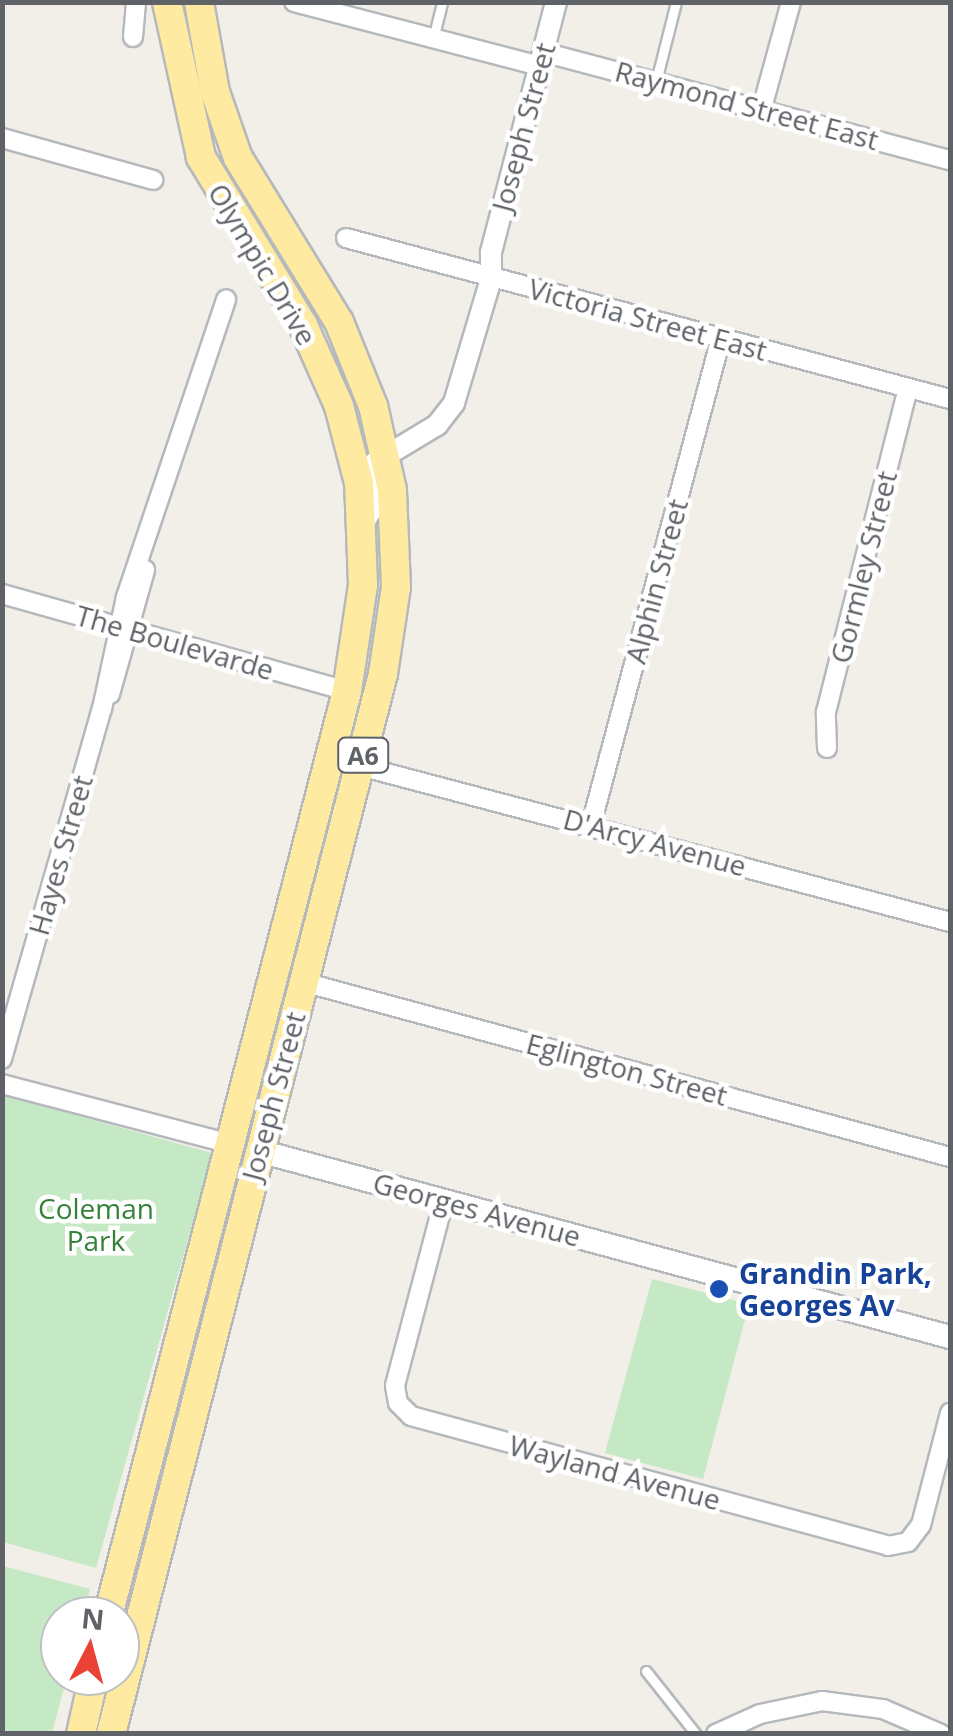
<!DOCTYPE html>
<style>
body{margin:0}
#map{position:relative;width:953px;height:1736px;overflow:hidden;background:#f1efe8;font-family:"Open Sans",sans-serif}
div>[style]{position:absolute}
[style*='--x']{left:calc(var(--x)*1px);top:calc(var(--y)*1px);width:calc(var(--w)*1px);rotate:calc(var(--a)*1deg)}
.green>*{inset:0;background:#c5e8c5}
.roads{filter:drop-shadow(2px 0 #b5b8bc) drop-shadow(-2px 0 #b5b8bc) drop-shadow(0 2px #b5b8bc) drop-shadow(0 -2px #b5b8bc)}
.service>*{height:9px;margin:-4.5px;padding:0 4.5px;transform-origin:4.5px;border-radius:4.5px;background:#fff}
.minor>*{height:18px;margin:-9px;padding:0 9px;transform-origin:9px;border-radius:9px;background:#fff}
.tertiary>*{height:20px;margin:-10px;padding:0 10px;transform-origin:10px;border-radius:10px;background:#fff}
.secondary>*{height:22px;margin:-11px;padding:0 11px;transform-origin:11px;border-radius:11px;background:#fff}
.trunk>*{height:28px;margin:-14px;padding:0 14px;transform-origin:14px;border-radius:14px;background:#feeaa1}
.dots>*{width:28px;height:28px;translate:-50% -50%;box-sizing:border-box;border:5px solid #fff;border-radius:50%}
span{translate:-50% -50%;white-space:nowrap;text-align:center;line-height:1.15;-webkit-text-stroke:9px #fff;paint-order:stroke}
.shield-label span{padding:2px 8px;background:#fff;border:2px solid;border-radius:8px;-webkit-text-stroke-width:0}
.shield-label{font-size:25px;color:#5f6368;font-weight:700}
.street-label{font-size:28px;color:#5f6368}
.park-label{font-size:28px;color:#348238}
.transit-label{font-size:28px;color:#164399;font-weight:700}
.left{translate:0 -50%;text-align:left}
.frame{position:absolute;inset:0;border:5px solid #5f6368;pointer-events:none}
.north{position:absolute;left:40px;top:1596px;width:100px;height:100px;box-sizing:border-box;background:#fff;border:2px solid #bfc1c3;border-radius:50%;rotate:6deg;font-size:28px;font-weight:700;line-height:40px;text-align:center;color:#5f6368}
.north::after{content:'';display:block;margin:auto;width:35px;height:45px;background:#ea4335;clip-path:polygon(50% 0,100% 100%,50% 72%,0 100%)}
</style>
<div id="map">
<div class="green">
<div style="clip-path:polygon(3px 1095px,212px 1153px,96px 1568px,3px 1542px)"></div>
<div style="clip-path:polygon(652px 1279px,749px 1304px,703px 1479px,605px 1453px)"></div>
<div style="clip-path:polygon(3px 1566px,90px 1589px,83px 1616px,60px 1616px,60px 1676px,67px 1676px,52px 1733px,3px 1733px)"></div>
</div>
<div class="roads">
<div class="service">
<div style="--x:433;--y:39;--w:38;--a:-76"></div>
<div style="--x:656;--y:81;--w:81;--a:-75.8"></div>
<div style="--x:646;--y:1671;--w:80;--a:51.6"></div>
</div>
<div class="minor">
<div style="--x:294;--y:2;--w:254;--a:14.6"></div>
<div style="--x:133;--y:37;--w:35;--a:-85"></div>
<div style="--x:543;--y:52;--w:421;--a:14.9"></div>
<div style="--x:762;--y:108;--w:110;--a:-74.7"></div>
<div style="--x:2;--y:138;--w:157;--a:15.5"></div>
<div style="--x:346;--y:238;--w:625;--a:14.93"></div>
<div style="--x:2;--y:594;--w:358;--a:15.7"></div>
<div style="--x:110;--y:694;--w:129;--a:-74.2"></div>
<div style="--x:827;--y:748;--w:36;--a:-92"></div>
<div style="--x:826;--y:712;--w:334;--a:-75.8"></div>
<div style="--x:360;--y:766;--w:610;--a:14.81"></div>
<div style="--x:591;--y:825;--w:504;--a:-75.05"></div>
<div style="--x:303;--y:982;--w:670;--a:15.14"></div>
<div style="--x:2;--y:1059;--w:364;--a:-74.1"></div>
<div style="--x:102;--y:709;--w:115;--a:-77.9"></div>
<div style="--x:126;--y:597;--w:314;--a:-71.4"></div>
<div style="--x:2;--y:1084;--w:233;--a:14.7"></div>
<div style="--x:444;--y:1200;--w:192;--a:104.8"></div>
<div style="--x:395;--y:1386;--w:17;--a:80"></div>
<div style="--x:398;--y:1403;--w:18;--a:45"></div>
<div style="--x:411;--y:1416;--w:494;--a:15.2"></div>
<div style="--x:888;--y:1546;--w:20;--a:-11"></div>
<div style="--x:908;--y:1542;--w:21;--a:-53"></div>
<div style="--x:921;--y:1525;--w:116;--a:-75.5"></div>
<div style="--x:716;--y:1734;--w:48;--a:-24.4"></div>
<div style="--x:760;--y:1714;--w:63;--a:-11.8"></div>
<div style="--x:822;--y:1701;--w:62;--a:7.5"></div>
<div style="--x:883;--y:1709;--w:63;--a:23.3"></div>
</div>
<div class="tertiary">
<div style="--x:363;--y:524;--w:21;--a:-59"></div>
<div style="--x:374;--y:506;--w:43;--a:-90"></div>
<div style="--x:374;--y:463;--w:74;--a:-31.1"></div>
<div style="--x:437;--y:425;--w:28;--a:-52"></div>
<div style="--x:454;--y:403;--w:129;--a:-73.4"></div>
<div style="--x:491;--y:279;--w:27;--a:-90"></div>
<div style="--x:491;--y:252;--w:258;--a:-75.4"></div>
</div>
<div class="secondary">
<div style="--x:259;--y:1151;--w:716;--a:15.07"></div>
</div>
<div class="trunk">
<div style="--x:108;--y:1616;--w:955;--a:-75.51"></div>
<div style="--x:347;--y:691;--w:107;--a:-81.4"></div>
<div style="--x:363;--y:585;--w:102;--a:-92.2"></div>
<div style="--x:359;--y:483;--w:80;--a:-104.6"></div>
<div style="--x:339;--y:406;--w:89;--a:-114"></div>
<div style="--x:303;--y:325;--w:197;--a:-121.3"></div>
<div style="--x:201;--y:157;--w:159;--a:-102.4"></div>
<div style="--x:81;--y:1734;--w:59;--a:-77.4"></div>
<div style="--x:111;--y:1734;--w:1094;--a:-75.61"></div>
<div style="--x:383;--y:674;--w:88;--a:-81.5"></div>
<div style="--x:396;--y:587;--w:97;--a:-92.4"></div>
<div style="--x:392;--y:490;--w:86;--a:-102.7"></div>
<div style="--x:373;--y:406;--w:91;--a:-112"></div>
<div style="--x:339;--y:322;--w:193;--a:-121.6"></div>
<div style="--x:238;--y:158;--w:70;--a:-109.2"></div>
<div style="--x:215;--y:92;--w:91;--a:-100.1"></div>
</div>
</div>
<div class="dots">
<div style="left:719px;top:1289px;background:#1a4fb4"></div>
</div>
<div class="shield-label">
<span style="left:363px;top:755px">A6</span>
</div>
<div class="street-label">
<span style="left:747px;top:105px;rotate:15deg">Raymond Street East</span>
<span style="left:523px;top:127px;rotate:-75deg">Joseph Street</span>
<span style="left:263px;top:264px;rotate:59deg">Olympic Drive</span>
<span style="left:648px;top:319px;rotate:15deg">Victoria Street East</span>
<span style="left:863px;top:567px;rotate:-76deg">Gormley Street</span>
<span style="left:656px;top:581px;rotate:-75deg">Alphin Street</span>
<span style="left:175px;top:642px;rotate:16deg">The Boulevarde</span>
<span style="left:655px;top:842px;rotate:15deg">D'Arcy Avenue</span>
<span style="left:60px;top:855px;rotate:-74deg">Hayes Street</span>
<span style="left:627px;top:1069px;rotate:15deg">Eglington Street</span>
<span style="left:273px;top:1096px;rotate:-75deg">Joseph Street</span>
<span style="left:477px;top:1209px;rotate:15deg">Georges Avenue</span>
<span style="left:615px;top:1472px;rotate:15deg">Wayland Avenue</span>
</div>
<div class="park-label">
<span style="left:96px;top:1224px">Coleman<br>Park</span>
</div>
<div class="transit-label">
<span class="left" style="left:739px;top:1289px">Grandin Park,<br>Georges Av</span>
</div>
<div class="frame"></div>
<div class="north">N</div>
</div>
